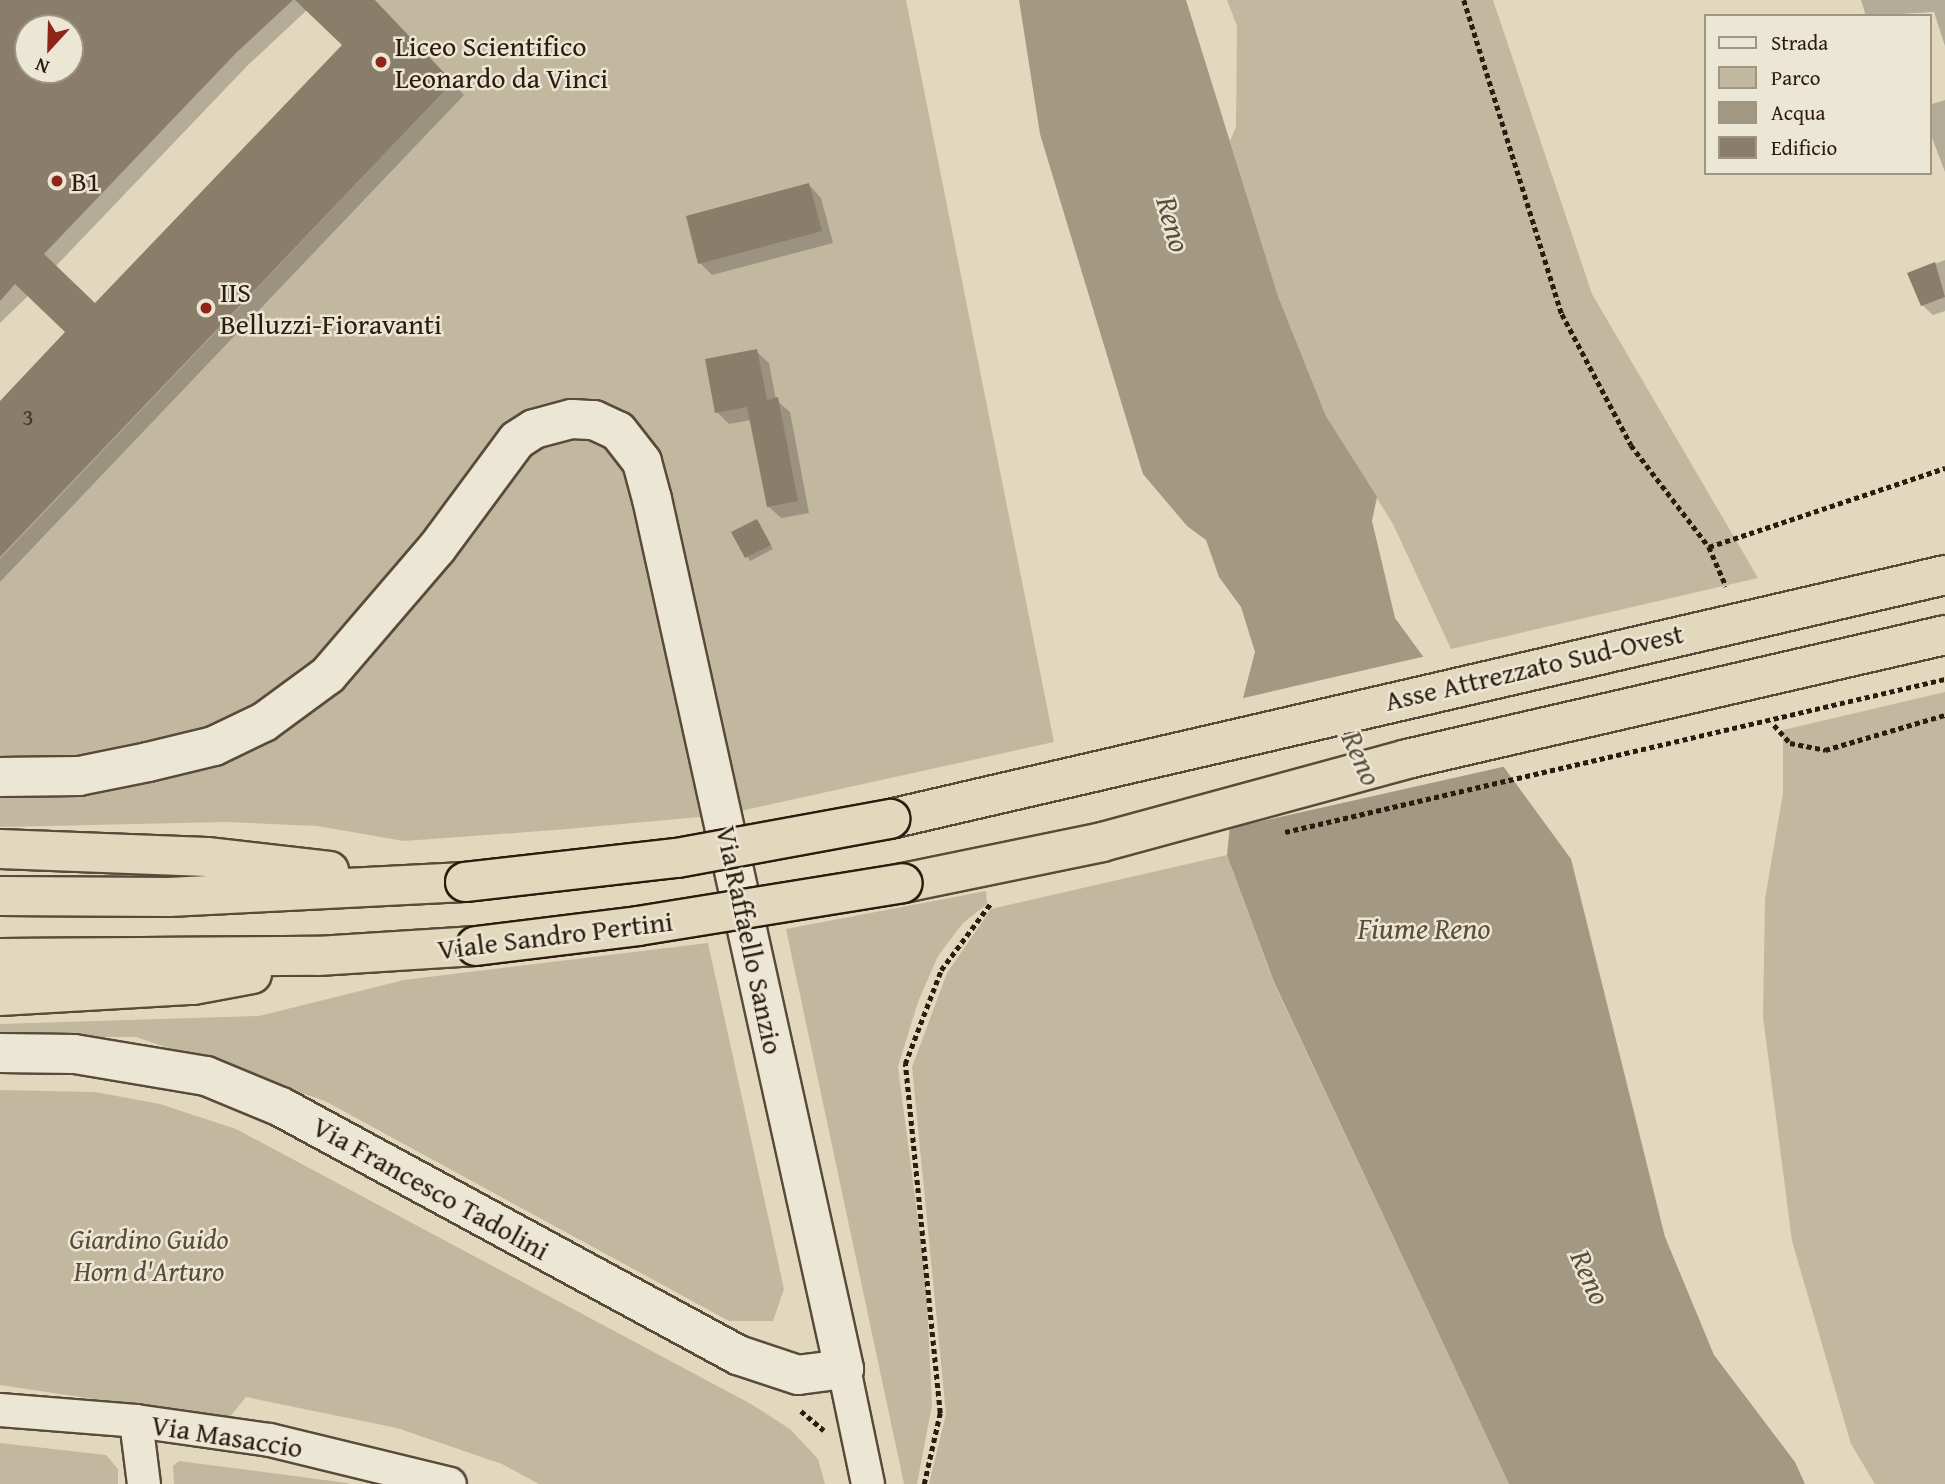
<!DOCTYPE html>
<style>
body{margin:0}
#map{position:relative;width:1945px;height:1484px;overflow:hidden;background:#e1d8bd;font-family:"Gentium Book Plus",serif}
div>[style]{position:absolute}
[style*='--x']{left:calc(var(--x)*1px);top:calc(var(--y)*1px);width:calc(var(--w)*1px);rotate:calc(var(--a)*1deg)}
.green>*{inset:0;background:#c2b89f}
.water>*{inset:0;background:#a39882}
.pier>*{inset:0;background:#e1d8bd}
.shadow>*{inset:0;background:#0003}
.building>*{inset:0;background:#8a7d69}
.path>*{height:4.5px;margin-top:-2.25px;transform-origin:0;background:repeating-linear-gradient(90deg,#2c1b0e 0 5px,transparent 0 8.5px)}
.roads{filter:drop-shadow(2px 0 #594a3a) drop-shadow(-2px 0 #594a3a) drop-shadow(0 2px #594a3a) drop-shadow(0 -2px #594a3a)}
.street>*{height:32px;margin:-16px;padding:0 16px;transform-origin:16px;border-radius:16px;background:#ece6d4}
.secondary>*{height:38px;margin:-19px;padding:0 19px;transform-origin:19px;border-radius:19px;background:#ece6d4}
.highway>*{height:38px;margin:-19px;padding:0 19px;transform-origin:19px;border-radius:19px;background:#e1d8bd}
.bridges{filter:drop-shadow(2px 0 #2c1b0e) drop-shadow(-2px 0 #2c1b0e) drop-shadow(0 2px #2c1b0e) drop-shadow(0 -2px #2c1b0e)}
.highway-bridge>*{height:38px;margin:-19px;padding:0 19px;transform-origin:19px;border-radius:19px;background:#e1d8bd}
.dots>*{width:19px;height:19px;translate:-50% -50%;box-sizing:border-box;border:4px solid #ece6d4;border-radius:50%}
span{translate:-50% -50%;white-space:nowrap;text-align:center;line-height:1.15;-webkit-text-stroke:5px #ece6d4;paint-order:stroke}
.number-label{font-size:24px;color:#443425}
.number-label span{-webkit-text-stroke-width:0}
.poi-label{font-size:28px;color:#2c1b0e}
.left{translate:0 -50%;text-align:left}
.street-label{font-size:28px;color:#2c1b0e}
.park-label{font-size:28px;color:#594a3a;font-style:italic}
.water-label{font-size:30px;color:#5c4d3c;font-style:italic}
.legend{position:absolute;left:1704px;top:14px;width:228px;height:161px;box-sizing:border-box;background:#ece6d4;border:2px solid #9f9585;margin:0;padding:9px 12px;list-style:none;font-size:21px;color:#2c1b0e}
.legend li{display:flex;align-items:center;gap:14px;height:35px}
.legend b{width:35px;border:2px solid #9f9585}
.north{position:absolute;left:14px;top:14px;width:70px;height:70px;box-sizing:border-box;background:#ece6d4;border:2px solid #9f9585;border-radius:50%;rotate:202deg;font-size:19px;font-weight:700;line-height:28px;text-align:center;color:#2c1b0e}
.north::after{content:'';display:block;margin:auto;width:24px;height:32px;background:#8f2418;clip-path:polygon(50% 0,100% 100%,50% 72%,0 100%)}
</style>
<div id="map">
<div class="green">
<div style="clip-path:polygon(375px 0,906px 0,1054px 742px,722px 815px,555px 830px,404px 841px,317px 826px,226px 822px,0 827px,0 559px,453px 82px)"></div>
<div style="clip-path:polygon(1227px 0,1493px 0,1592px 294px,1758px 578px,1451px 649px,1393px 524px,1326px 416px,1278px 296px,1230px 141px,1236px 127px,1237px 26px)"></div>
<div style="clip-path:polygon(1945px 692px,1945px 1484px,1875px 1484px,1851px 1444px,1792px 1241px,1763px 1017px,1765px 899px,1783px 793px,1783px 730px)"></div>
<div style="clip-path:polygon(1227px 855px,1274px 983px,1509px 1484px,929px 1484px,946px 1414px,912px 1067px,947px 973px,991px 909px)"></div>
<div style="clip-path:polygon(986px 891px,987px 904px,963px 923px,938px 956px,918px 1002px,898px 1067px,926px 1281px,932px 1405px,917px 1484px,904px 1484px,786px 929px)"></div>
<div style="clip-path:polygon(708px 943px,784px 1289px,773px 1321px,729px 1321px,325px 1101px,136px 1037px,0 1037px,0 1024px,259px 1016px,404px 980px)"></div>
<div style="clip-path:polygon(0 1090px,95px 1092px,160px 1104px,236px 1129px,751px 1404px,790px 1429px,818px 1459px,825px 1484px,539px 1484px,502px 1464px,397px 1428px,246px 1397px,228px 1419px,0 1385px)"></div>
<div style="clip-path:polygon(0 1443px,106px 1455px,118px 1469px,118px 1484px,0 1484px)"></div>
<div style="clip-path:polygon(179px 1461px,347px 1483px,349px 1484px,174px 1484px,173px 1466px)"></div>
</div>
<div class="water">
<div style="clip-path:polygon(1019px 0,1186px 0,1278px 296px,1326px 416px,1377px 497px,1372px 521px,1395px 618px,1571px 859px,1665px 1237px,1714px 1355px,1795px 1462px,1805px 1484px,1509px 1484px,1274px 982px,1227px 855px,1243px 698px,1255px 652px,1241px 607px,1219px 577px,1206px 540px,1187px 526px,1143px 474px,1040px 134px)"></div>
</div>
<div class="pier">
<div style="clip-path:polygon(1426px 656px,1507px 766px,1226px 829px,1239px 699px)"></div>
</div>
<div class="shadow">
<div style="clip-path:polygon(evenodd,0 0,373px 0,464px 95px,0 582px,0 404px,68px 332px,29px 295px,0 323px,0 0,307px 10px,344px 46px,95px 305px,55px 267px,248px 65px,307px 10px,0 0,28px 28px,70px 28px,70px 70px,28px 70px,28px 28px)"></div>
<div style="clip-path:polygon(1861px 0,1945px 0,1945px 46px,1934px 12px,1866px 16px)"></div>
<div style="clip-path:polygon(1945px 100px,1945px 172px,1929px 130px,1929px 105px)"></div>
<div style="clip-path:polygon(809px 185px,821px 198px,833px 243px,712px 275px,700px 263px)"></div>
<div style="clip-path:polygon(1945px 260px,1945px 311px,1933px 315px,1922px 305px,1909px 274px)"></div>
<div style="clip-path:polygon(756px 351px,769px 363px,776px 400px,790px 412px,809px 513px,781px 518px,768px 506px,751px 420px,729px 424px,717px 412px)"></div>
<div style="clip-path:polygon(757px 521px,773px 549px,750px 561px,734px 533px)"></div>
</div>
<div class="building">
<div style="clip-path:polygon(evenodd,0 0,293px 0,236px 53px,44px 254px,95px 303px,342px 45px,295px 0,375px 0,453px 82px,0 557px,0 401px,65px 332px,15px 284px,0 301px,0 0,28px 28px,70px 28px,70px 70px,28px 70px,28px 28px)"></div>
<div style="clip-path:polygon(809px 183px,822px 231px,698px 264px,686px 216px)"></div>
<div style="clip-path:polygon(1935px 262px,1945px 297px,1921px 306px,1907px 273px)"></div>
<div style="clip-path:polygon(757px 349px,767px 400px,778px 397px,798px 501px,767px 507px,747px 407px,715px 413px,705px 359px)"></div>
<div style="clip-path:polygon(757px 519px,771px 545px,745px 558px,731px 532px)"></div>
</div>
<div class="path">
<div style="--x:1464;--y:0;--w:329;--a:72.7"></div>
<div style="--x:1562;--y:314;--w:148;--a:62.2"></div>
<div style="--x:1631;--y:445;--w:128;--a:52.6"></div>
<div style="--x:1709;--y:547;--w:43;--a:66.4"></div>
<div style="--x:1709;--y:547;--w:249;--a:-18.5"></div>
<div style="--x:1774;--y:725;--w:24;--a:48"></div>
<div style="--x:1790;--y:743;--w:36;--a:11"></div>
<div style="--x:1825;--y:750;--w:125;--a:-16.3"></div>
<div style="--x:1285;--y:832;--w:678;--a:-13.05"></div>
<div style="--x:801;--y:1411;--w:30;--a:40"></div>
<div style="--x:924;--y:1484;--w:73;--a:-77.3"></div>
<div style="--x:940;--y:1413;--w:351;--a:-95.7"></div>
<div style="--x:905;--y:1064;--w:101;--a:-69"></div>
<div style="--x:941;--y:970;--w:84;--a:-53.3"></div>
</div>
<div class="roads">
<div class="street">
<div style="--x:844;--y:1369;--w:117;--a:78.2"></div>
<div style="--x:0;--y:1410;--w:136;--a:4.6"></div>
<div style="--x:136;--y:1421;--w:135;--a:8.1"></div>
<div style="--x:270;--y:1440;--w:185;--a:13.7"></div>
<div style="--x:136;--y:1421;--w:64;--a:82.8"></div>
</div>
<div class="secondary">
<div style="--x:0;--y:777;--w:79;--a:-0.7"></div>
<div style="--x:79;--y:776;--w:70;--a:-11.5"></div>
<div style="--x:148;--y:762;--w:68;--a:-13.6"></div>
<div style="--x:214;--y:746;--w:55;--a:-25.6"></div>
<div style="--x:264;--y:722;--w:79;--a:-36.3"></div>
<div style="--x:328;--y:675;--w:167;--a:-49.4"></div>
<div style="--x:437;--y:548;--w:134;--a:-53.5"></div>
<div style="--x:517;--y:440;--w:20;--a:-33"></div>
<div style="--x:534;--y:429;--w:39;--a:-15"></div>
<div style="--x:572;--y:419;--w:22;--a:3"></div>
<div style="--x:594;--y:420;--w:26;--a:25"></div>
<div style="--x:618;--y:431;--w:39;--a:52"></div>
<div style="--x:642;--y:462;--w:38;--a:75"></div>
<div style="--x:652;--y:499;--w:891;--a:77.55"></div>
<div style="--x:844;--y:1369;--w:46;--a:172.6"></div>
<div style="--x:798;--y:1375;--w:63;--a:-161.6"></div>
<div style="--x:738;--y:1355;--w:520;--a:-151.51"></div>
<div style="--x:281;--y:1107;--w:81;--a:-157.5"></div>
<div style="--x:206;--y:1076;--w:134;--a:-170.5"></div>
<div style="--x:74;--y:1054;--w:74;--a:-179.2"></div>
</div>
<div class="highway">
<div style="--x:890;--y:819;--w:1083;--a:-13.02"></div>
<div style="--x:0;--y:849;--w:207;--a:2.2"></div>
<div style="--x:207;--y:857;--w:123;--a:6.5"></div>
<div style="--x:903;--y:883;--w:203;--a:-11.6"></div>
<div style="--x:1102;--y:842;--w:316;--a:-15.2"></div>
<div style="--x:1407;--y:759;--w:552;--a:-12.98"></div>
<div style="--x:0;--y:896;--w:169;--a:0.3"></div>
<div style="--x:169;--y:897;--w:296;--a:-2.9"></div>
<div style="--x:0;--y:958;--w:318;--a:-0.4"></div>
<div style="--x:318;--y:956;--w:158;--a:-3.6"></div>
<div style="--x:0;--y:996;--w:193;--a:-3.3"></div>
<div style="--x:193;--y:985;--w:60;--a:-10.6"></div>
</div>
</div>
<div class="bridges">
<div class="highway-bridge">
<div style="--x:465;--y:882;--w:213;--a:-6.5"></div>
<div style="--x:677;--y:858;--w:217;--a:-10.4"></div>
<div style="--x:476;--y:946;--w:163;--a:-7"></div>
<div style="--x:638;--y:926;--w:268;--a:-9.2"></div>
</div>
</div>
<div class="dots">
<div style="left:381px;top:62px;background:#8f2418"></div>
<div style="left:57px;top:181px;background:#8f2418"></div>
<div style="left:206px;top:308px;background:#8f2418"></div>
</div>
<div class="number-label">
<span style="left:28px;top:417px">3</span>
</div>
<div class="poi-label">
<span class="left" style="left:395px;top:62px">Liceo Scientifico<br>Leonardo da Vinci</span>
<span class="left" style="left:71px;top:181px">B1</span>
<span class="left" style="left:220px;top:308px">IIS<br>Belluzzi-Fioravanti</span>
</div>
<div class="street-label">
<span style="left:1534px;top:667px;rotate:-13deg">Asse Attrezzato Sud-Ovest</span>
<span style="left:555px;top:935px;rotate:-7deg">Viale Sandro Pertini</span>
<span style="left:750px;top:940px;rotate:78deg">Via Raffaello Sanzio</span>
<span style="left:431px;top:1188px;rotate:29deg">Via Francesco Tadolini</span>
<span style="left:227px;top:1436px;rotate:9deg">Via Masaccio</span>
</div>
<div class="park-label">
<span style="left:149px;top:1255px">Giardino Guido<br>Horn d'Arturo</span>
</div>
<div class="water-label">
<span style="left:1174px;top:224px;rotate:74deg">Reno</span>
<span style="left:1362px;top:758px;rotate:66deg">Reno</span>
<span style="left:1424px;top:928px">Fiume Reno</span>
<span style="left:1591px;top:1277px;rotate:66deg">Reno</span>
</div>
<ul class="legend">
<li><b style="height:9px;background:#ece6d4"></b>Strada</li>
<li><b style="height:19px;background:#c2b89f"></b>Parco</li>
<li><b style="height:19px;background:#a39882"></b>Acqua</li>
<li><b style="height:19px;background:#8a7d69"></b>Edificio</li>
</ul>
<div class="north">N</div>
</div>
